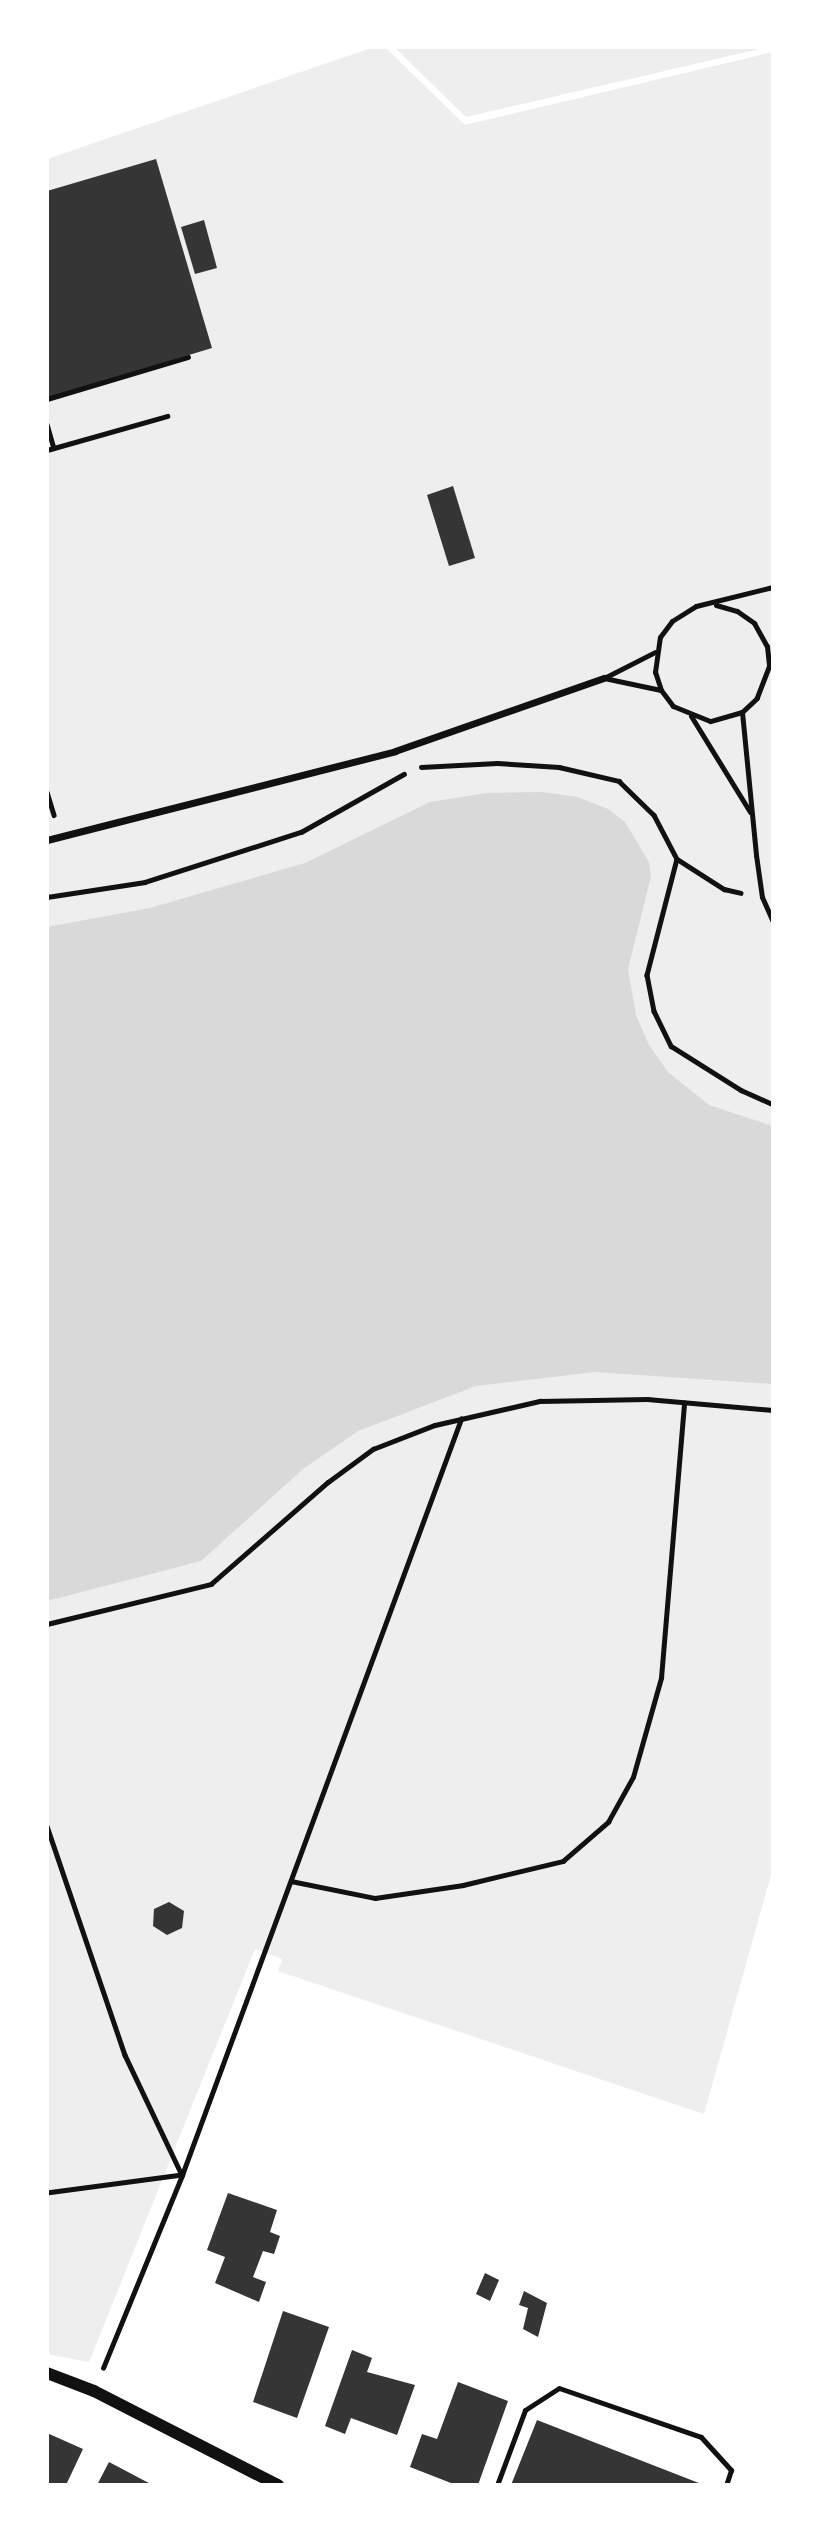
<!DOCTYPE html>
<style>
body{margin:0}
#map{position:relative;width:820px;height:2532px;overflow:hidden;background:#fff;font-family:Helvetica,sans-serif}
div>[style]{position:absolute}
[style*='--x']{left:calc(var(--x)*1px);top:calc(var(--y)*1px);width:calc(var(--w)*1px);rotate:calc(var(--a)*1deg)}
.green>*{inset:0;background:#eee}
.water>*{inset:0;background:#d9d9d9}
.building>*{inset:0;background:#353535}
.path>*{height:4.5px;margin:-2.25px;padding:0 2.25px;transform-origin:2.25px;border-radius:2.25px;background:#111}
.service>*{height:5px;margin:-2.5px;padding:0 2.5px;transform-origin:2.5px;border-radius:2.5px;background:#111}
.minor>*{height:7px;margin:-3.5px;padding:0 3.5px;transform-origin:3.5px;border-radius:3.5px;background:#111}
.tertiary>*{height:12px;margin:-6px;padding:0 6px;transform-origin:6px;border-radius:6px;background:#111}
span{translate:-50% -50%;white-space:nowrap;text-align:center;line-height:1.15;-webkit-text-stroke:5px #fff;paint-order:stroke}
.frame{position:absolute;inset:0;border:49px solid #fff;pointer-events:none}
</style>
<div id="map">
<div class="green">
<div style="clip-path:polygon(374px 47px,385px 47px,465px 125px,773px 52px,773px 1868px,704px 2114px,278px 1971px,282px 1959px,255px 1949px,89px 2362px,47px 2354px,47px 159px)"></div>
<div style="clip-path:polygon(394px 47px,768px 47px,466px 117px)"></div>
</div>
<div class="water">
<div style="clip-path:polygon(542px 792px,577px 797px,608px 809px,625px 822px,649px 862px,651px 876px,628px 969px,636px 1015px,649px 1045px,668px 1072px,709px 1105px,773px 1126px,773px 1384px,595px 1372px,476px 1386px,358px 1431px,303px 1469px,201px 1561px,47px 1601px,47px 927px,150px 908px,305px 863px,430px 802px,486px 793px)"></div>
</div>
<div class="building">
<div style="clip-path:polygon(156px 159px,212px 348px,47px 398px,47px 191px)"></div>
<div style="clip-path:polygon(204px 220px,217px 268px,195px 274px,181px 227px)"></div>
<div style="clip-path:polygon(453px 486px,475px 558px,449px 566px,427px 495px)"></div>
<div style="clip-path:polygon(169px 1902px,184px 1911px,182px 1928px,167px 1935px,153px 1926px,154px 1909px)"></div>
<div style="clip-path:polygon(228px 2193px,277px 2210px,270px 2232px,280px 2236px,274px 2254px,263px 2251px,253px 2277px,266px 2282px,259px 2302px,215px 2283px,225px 2257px,207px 2250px)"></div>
<div style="clip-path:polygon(485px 2273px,499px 2280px,490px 2301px,476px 2294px)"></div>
<div style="clip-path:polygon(524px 2291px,547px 2303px,538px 2337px,523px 2329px,528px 2308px,519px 2305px)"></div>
<div style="clip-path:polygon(283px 2311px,329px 2327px,297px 2418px,253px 2402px)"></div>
<div style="clip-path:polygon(352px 2350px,372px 2358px,367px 2372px,415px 2385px,397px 2435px,351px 2418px,345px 2434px,325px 2426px)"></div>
<div style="clip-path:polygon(458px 2382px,508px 2401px,478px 2485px,456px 2485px,410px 2467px,422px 2434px,437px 2439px)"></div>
<div style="clip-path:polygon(537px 2420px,704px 2485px,511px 2485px)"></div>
<div style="clip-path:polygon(47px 2433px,83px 2449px,66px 2485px,47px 2485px)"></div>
<div style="clip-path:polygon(109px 2462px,145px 2481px,153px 2485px,97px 2485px)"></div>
</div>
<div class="path">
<div style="--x:47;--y:399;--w:147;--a:-16.6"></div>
<div style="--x:47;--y:424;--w:25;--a:74"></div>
<div style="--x:47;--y:450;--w:125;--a:-15.8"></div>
<div style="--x:421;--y:767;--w:76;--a:-3"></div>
<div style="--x:497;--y:763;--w:62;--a:3.7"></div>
<div style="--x:559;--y:767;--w:62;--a:13.1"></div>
<div style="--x:619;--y:781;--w:49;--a:44.2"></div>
<div style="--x:654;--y:815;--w:50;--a:62.4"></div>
<div style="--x:677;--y:859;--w:120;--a:104.5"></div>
<div style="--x:647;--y:975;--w:37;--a:79"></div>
<div style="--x:654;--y:1011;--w:39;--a:64"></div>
<div style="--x:671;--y:1046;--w:83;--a:32.2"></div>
<div style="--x:741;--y:1090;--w:35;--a:24"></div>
<div style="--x:47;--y:792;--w:24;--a:73"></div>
<div style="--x:677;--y:859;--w:56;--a:32.6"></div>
<div style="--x:724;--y:889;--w:17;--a:13"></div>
<div style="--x:47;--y:897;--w:99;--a:-8.7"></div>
<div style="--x:145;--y:882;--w:164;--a:-17.8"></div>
<div style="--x:301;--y:832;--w:118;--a:-29.4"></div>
<div style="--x:47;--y:1624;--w:169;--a:-13.7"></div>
<div style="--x:211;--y:1584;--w:155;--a:-41.1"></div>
<div style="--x:328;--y:1482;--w:56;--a:-36.3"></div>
<div style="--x:373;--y:1449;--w:66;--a:-21.2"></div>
<div style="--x:435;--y:1425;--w:108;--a:-12.9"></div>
<div style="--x:540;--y:1401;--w:107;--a:-1.1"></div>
<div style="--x:647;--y:1399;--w:126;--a:5"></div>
<div style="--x:47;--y:1826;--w:242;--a:71.2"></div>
<div style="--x:125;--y:2055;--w:133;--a:64.6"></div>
<div style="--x:182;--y:2175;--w:136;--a:172.4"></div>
<div style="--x:291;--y:1881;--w:86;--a:11.4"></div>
<div style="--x:375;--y:1898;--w:89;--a:-8.4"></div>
<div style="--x:463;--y:1885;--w:103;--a:-13.5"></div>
<div style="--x:563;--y:1861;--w:60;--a:-40.9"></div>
<div style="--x:608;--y:1822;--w:51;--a:-60.9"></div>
<div style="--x:633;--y:1777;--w:103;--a:-74.2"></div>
<div style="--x:661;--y:1678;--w:276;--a:-85.2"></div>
<div style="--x:103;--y:2368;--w:209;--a:-67.7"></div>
<div style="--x:182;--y:2175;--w:806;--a:-69.74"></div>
</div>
<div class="service">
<div style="--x:716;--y:605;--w:22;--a:16"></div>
<div style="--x:737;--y:611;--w:21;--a:35"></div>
<div style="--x:754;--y:623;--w:26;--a:61"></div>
<div style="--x:767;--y:646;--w:20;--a:84"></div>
<div style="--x:769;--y:666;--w:34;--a:111"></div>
<div style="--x:757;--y:698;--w:21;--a:137"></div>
<div style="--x:742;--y:712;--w:33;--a:164"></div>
<div style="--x:710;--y:721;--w:40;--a:-158"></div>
<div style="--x:673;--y:706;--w:20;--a:-127"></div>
<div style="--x:661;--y:690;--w:19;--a:-108"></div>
<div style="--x:655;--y:672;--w:35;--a:-82"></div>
<div style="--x:660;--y:637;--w:20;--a:-53"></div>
<div style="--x:672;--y:621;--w:28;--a:-32"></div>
<div style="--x:696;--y:606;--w:79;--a:-13.9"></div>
<div style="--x:604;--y:678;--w:58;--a:11.9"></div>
<div style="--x:604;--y:678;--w:57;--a:-27"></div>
<div style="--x:742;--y:712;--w:144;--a:84.4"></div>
<div style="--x:756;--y:855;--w:42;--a:81.9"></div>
<div style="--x:762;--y:897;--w:27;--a:66"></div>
<div style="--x:691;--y:716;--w:113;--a:58.4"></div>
<div style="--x:497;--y:2485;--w:80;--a:-69.5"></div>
<div style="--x:525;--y:2410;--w:40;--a:-32.9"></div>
<div style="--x:559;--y:2388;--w:150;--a:19"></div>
<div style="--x:701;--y:2437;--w:45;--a:47.7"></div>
<div style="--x:731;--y:2470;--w:16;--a:108"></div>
</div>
<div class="minor">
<div style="--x:47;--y:840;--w:359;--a:-14.3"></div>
<div style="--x:395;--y:751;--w:221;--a:-19.3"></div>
</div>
<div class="tertiary">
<div style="--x:47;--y:2373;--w:50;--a:21"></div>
<div style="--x:94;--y:2391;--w:207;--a:27.1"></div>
</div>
<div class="frame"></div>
</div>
